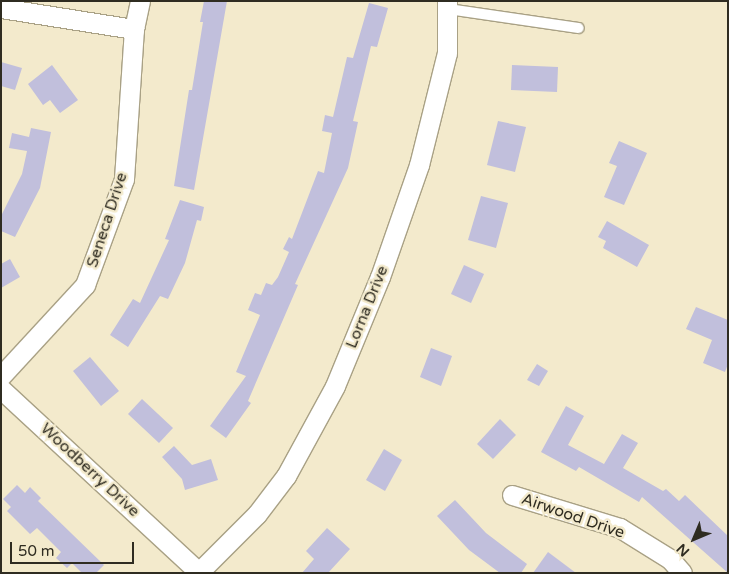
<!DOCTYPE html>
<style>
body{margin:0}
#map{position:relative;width:729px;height:574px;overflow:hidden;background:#f3eacc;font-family:"Varela Round",sans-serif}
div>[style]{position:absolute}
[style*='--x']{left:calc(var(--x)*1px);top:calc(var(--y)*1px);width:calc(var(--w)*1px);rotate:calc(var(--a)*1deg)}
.building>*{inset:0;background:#c1bfdc}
.roads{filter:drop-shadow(1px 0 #a9a185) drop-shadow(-1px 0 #a9a185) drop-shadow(0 1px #a9a185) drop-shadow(0 -1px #a9a185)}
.service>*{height:10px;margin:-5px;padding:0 5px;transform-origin:5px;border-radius:5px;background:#fff}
.minor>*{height:19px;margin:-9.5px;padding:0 9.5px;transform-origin:9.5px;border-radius:9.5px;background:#fff}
span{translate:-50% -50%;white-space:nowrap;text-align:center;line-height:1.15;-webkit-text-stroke:5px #f3eacc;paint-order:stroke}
.street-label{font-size:16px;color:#2f2c21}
.frame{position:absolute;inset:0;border:2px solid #2f2c21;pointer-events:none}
.north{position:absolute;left:669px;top:514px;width:50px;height:50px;-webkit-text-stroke:4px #f3eacc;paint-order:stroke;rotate:225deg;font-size:14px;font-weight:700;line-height:20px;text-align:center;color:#2f2c21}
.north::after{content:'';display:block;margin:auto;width:18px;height:22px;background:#2f2c21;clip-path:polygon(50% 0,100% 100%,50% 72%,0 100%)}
.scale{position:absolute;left:10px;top:542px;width:124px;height:22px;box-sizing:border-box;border:2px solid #2f2c21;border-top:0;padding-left:6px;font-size:15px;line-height:18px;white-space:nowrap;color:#2f2c21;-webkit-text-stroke:4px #f3eacc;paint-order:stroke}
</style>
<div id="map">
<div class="building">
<div style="clip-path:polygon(204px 1px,227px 1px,194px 190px,174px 186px,189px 90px,192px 90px,203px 22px,200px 22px)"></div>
<div style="clip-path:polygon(369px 3px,388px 8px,377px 47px,371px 46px,353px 121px,358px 122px,348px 168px,295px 284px,298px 285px,248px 401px,251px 403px,226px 438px,210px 426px,246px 376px,236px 372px,260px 315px,248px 310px,255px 293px,261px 295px,266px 283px,272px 285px,278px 277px,289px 252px,283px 249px,289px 237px,292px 239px,318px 171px,324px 173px,332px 133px,322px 131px,325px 115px,333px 117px,347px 57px,353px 58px)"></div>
<div style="clip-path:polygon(1px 62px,22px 68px,15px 90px,1px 86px)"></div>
<div style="clip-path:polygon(52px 65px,78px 100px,60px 113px,50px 100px,43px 105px,28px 84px)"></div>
<div style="clip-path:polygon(512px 65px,558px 67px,557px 92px,511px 90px)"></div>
<div style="clip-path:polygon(498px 121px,526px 127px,515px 172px,487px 165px)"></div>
<div style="clip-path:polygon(31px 128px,51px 132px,40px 188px,15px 237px,1px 231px,1px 216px,22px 174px,27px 151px,9px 148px,12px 133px,29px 137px)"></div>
<div style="clip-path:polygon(619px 141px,647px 153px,624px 205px,604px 197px,617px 166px,609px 163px)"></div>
<div style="clip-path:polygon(481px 196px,508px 203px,496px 248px,468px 240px)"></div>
<div style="clip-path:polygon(180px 200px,204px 207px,201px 221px,197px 220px,185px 263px,168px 299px,160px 296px,128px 347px,110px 335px,133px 299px,140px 303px,169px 240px,165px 239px)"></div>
<div style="clip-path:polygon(607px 221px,649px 245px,637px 267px,603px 248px,606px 241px,598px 237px)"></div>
<div style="clip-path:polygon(10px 259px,20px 277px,1px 288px,1px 264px)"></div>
<div style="clip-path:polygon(464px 265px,484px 274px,471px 303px,451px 294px)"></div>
<div style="clip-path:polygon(696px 307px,728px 320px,728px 364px,725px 372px,703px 363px,712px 340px,686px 329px)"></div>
<div style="clip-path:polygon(431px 348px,452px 356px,441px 386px,420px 377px)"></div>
<div style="clip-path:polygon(90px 357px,119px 391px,101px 406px,73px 371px)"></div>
<div style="clip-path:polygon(537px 364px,548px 371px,539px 386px,527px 380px)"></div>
<div style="clip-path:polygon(142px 399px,173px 428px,159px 443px,128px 414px)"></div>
<div style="clip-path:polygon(566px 406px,584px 416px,568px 445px,604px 464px,622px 434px,638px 443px,623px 468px,663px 491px,666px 489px,679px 501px,685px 495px,728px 536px,728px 573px,642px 497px,639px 502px,579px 467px,576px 471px,541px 452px)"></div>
<div style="clip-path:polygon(500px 419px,516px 435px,493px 459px,477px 444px)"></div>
<div style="clip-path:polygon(174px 446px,192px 465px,211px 459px,218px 480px,185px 490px,182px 479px,162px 457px)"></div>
<div style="clip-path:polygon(384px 449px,402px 460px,385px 491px,366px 480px)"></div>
<div style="clip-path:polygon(17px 485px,25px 493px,30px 487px,41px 498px,38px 501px,104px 565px,96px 573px,82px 573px,72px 563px,67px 568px,56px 558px,61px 552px,37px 528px,30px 534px,7px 511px,11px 507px,3px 499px)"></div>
<div style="clip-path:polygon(455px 500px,486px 533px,527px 564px,521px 573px,500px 573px,469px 550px,437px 516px)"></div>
<div style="clip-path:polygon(327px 528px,350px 549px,328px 573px,302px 573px,314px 559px,306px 551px)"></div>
<div style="clip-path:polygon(548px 552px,576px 573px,533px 573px)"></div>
</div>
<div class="roads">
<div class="service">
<div style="--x:448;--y:9;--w:132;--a:8.3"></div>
</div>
<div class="minor">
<div style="--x:1;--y:8;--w:135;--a:9"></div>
<div style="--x:1;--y:376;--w:124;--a:-47.3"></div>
<div style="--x:85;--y:285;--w:113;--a:-69.8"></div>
<div style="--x:124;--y:179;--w:150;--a:-86.2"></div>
<div style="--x:134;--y:29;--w:29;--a:-78"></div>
<div style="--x:1;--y:389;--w:271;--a:42.8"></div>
<div style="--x:512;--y:495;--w:113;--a:17"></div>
<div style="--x:620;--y:528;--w:59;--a:31.8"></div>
<div style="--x:670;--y:559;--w:18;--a:49"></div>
<div style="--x:199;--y:572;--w:82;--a:-45"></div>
<div style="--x:257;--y:514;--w:48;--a:-52.7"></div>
<div style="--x:286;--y:476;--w:102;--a:-61.4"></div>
<div style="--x:335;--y:386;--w:118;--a:-67.6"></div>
<div style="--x:380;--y:277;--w:119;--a:-70.8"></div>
<div style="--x:419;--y:165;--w:115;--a:-76"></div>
<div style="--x:447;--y:53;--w:52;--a:-90"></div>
</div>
</div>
<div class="street-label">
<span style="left:107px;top:220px;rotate:-72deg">Seneca Drive</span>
<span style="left:367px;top:307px;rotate:-68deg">Lorna Drive</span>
<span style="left:90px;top:470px;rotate:43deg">Woodberry Drive</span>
<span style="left:573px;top:516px;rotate:19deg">Airwood Drive</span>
</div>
<div class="frame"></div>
<div class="north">N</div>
<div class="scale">50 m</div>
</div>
